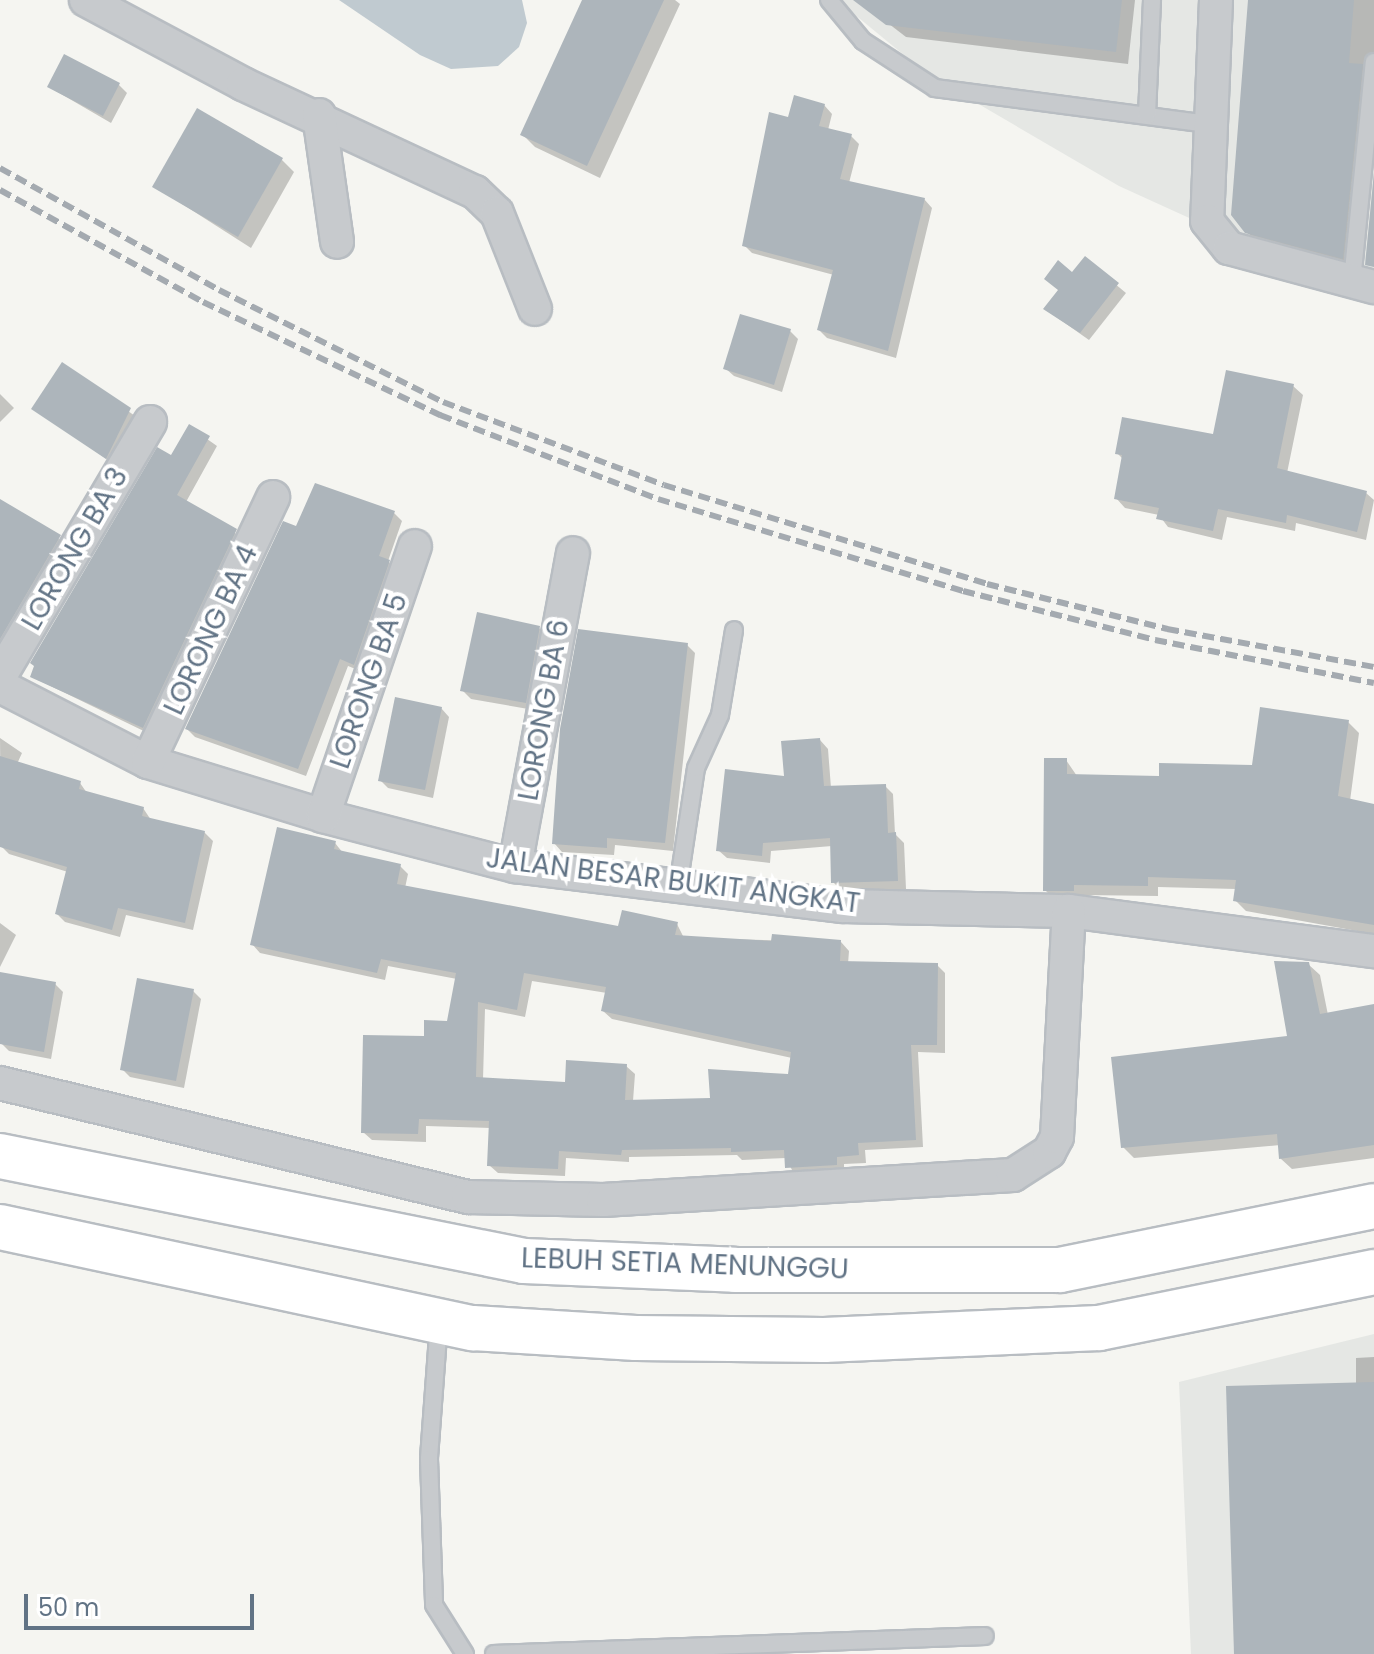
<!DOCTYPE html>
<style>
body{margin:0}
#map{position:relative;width:1374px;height:1654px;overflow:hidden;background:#f5f5f1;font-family:Poppins,sans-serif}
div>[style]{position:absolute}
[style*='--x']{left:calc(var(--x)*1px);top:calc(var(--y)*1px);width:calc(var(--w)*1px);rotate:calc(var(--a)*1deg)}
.built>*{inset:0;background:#e5e7e4}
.water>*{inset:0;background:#c0cad0}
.shadow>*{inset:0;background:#0003}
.building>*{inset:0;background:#adb5bb}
.roads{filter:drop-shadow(2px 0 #b8bdc2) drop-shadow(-2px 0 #b8bdc2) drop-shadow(0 2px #b8bdc2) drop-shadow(0 -2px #b8bdc2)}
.lane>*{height:16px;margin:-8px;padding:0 8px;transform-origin:8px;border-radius:8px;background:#c7cacd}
.street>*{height:32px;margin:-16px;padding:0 16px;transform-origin:16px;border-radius:16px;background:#c7cacd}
.secondary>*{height:44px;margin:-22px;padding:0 22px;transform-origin:22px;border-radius:22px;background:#fff}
.rail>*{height:6px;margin-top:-3px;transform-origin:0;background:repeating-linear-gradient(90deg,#a4aab0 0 12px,transparent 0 18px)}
span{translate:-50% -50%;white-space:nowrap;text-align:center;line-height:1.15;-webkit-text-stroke:8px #fff;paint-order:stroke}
.street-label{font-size:28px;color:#617385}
.scale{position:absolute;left:24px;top:1594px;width:230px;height:36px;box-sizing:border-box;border:4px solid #617385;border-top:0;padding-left:10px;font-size:24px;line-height:28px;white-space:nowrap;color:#617385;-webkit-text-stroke:6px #fff;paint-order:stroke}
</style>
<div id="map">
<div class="built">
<div style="clip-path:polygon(837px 0,1374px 0,1374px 276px,1231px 237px,1119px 186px,927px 74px)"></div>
<div style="clip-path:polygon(1374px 1334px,1374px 1654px,1191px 1654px,1179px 1382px)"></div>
</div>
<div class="water">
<div style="clip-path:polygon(339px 0,522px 0,527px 23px,519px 47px,498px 66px,451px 69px,420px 55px)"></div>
</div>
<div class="shadow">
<div style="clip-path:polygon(584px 0,675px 0,680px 4px,600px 178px,535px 147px,522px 134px)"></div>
<div style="clip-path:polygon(858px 0,1135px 0,1128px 64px,906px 37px)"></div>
<div style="clip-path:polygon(1249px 0,1374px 0,1374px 85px,1355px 270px,1260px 245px,1246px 231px)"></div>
<div style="clip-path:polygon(119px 85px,127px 93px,111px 123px,49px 87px)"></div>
<div style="clip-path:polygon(824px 105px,832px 114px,828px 130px,851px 136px,859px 144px,849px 183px,924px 199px,932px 208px,896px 358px,827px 338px,819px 330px,834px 275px,752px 253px,744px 245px,789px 120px)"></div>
<div style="clip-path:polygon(282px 160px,294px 172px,251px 248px,154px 186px)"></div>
<div style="clip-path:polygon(1085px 259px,1126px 293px,1089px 340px,1045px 309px)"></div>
<div style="clip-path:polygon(790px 331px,798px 339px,782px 392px,734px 376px,725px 368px)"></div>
<div style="clip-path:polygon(62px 365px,138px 418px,115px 465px,34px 408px)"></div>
<div style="clip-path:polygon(1293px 386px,1303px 395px,1287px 473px,1366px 493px,1374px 500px,1366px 540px,1296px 523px,1295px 531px,1227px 517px,1222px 540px,1168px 527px,1159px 515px,1125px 508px,1116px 498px,1124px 460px,1117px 453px,1214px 437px)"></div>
<div style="clip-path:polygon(0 394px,14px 408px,0 422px)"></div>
<div style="clip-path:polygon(190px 427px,217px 446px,186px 502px,244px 539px,152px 735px,32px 677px)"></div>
<div style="clip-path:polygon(0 501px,68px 545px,0 648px)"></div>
<div style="clip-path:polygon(394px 513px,402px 521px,388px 561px,397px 570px,363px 672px,348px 666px,306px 776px,195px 737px,187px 729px,297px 529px)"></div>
<div style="clip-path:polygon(539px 628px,547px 637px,534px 710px,471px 699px,462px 690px)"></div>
<div style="clip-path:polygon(687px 645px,695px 653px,673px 851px,615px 845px,614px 855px,562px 852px,554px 843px)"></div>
<div style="clip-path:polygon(441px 708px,449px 717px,433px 798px,388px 788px,380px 780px)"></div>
<div style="clip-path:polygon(1348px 722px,1359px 733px,1350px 801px,1374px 806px,1374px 934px,1246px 911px,1235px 900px,1236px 889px,1158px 887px,1158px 896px,1084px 895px,1084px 902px,1056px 901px,1045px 890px,1066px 760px,1077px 776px,1161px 778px,1254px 767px)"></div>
<div style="clip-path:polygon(0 738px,22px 753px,17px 764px,80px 783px,87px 793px,143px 808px,151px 820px,204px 832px,213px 841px,193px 930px,126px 915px,120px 937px,65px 922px,57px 914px,68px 872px,9px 854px,1px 846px)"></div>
<div style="clip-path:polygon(820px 740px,828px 749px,831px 788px,885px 786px,893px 794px,895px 834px,904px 843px,906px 889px,842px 891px,833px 882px,832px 846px,771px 851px,770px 863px,727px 858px,718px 850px)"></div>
<div style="clip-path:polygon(evenodd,335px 843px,343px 853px,400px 866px,408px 874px,405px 888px,620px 928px,677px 924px,684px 938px,841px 942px,849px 951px,848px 964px,937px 965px,945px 973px,945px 1053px,918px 1052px,923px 1147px,865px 1150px,866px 1163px,844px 1164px,844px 1173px,795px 1176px,786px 1158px,742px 1160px,737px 1155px,629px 1157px,629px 1162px,566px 1158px,565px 1176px,498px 1173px,489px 1165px,491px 1128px,426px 1126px,426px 1142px,372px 1140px,363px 1132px,426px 1038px,448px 1023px,457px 979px,388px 966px,385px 980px,260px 953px,252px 944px,335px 843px,532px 981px,607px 993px,603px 1011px,612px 1019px,792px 1058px,790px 1077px,712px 1100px,633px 1101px,635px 1074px,626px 1066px,567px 1084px,483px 1080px,485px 1009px,525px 1017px,532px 981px)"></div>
<div style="clip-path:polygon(0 923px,16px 935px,0 967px)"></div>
<div style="clip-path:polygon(1308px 964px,1320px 975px,1328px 1015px,1374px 1006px,1374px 1158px,1292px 1169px,1280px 1158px,1280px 1145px,1134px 1158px,1123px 1147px,1290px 1037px)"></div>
<div style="clip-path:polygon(55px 984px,63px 992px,51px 1059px,9px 1051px,1px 1043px)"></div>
<div style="clip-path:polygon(193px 991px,201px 999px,184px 1088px,130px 1077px,122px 1069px)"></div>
<div style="clip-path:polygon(1374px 1357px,1374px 1654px,1236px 1654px,1356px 1384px,1356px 1358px)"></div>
</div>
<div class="building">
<div style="clip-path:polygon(582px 0,664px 0,587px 166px,520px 135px)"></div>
<div style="clip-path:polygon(853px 0,1122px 0,1116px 52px,886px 25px)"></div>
<div style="clip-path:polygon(1248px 0,1354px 0,1349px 63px,1363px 64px,1343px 259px,1245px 233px,1231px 215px)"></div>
<div style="clip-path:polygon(64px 54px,120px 83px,103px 116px,47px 87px)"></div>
<div style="clip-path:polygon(794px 95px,825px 104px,819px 126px,852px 134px,840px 179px,925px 198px,888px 351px,817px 330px,833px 270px,742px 246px,769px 112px,788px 117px)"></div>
<div style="clip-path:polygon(197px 108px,283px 158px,238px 237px,152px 187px)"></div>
<div style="clip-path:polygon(1374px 172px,1374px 267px,1365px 265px)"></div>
<div style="clip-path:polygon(1085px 256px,1119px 283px,1080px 333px,1043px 309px,1058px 290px,1044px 279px,1058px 260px,1072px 272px)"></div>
<div style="clip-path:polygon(740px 314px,791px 329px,774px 385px,723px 369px)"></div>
<div style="clip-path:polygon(62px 362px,131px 408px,106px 459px,31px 409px)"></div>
<div style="clip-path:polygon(1226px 370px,1294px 384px,1277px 468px,1367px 491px,1357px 532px,1287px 515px,1286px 523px,1218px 509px,1213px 531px,1156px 519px,1159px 508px,1114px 499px,1122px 455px,1115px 454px,1122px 417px,1213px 434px)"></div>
<div style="clip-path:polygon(189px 424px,210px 436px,177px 495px,237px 529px,143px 728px,30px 677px,34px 666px,30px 663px,157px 447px,171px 455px)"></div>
<div style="clip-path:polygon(315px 483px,395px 511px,379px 556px,390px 560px,354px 665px,340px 659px,298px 769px,185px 729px,283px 521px,296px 526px)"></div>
<div style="clip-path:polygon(0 499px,61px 535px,0 639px)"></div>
<div style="clip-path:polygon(477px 612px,540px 626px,526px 703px,460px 691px)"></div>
<div style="clip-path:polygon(578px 629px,688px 643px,665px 843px,607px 838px,607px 848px,552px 844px,560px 729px)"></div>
<div style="clip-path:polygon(395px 697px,442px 707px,425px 790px,378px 781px)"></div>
<div style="clip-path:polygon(1260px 707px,1349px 720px,1338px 796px,1374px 804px,1374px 925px,1233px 901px,1236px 880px,1148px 877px,1148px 886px,1074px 885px,1074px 891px,1043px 891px,1044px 758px,1067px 758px,1067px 774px,1159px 776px,1159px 763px,1252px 765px)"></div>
<div style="clip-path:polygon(820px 738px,824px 786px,886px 784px,888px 833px,896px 832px,898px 881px,831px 883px,830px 838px,763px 843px,762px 856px,716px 851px,725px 769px,784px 776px,781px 741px)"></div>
<div style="clip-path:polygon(0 756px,81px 781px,79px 789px,144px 807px,142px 816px,205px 831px,185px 923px,118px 908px,112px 930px,55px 914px,67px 867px,0 847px)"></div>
<div style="clip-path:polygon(evenodd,277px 827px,336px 841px,334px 849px,401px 864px,397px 884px,618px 926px,622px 910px,678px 922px,675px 935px,771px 941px,772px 934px,841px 940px,840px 961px,938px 963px,937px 1045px,911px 1045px,916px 1140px,858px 1143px,859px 1155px,837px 1157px,837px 1165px,785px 1168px,784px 1150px,731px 1152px,731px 1148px,622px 1150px,621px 1155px,559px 1151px,558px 1169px,487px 1166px,489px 1121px,419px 1119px,418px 1134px,361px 1133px,363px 1035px,424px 1036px,424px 1020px,447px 1021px,456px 973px,381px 959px,377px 973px,250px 945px,277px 827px,524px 973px,606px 987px,601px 1011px,791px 1052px,788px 1074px,708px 1069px,710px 1098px,625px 1100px,627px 1064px,566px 1060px,565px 1082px,476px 1077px,478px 1002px,517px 1010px,524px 973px)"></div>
<div style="clip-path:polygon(1274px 961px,1309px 962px,1320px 1014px,1374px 1004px,1374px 1145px,1279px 1159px,1277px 1134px,1121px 1148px,1111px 1057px,1287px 1036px)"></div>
<div style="clip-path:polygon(0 972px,56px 982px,44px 1052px,0 1044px)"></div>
<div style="clip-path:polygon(137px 978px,194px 989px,176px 1081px,120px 1070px)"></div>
<div style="clip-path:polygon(1374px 1382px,1374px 1654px,1234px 1654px,1226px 1386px)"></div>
</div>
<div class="roads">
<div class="lane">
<div style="--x:829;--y:0;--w:53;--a:50.3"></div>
<div style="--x:863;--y:41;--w:86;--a:33.1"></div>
<div style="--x:935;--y:88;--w:277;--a:7.5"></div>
<div style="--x:1147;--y:115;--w:115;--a:-87.5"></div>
<div style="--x:1352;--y:281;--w:220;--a:-84.3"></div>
<div style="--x:678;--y:887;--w:120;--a:-81.4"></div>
<div style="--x:696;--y:768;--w:58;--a:-65.6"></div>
<div style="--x:720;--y:715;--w:86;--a:-80.6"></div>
<div style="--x:439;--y:1322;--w:137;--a:94.2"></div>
<div style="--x:429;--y:1459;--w:146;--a:88"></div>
<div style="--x:434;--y:1605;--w:58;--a:57.7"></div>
<div style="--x:494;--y:1654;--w:491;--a:-2.1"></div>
</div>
<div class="street">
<div style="--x:86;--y:0;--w:178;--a:28.1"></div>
<div style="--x:243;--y:84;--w:256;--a:25"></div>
<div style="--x:475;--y:192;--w:30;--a:44"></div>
<div style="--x:497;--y:213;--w:103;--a:68.4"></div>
<div style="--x:1216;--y:0;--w:221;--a:92.3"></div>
<div style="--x:1207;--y:221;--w:35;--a:51"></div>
<div style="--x:1229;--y:248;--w:150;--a:15.1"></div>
<div style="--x:319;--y:115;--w:128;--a:81.9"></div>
<div style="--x:0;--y:676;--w:295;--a:-59.4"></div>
<div style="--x:0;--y:686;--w:166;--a:27.2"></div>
<div style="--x:148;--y:762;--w:183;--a:17.1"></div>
<div style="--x:323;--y:816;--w:198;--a:14.6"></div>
<div style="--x:515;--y:866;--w:330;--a:7"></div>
<div style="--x:843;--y:906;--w:226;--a:1.3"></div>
<div style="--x:1069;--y:911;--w:308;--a:7.5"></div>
<div style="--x:148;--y:762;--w:293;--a:-64.7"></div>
<div style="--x:323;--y:816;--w:285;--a:-71.2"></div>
<div style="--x:515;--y:866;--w:318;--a:-79.5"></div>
<div style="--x:0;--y:1083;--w:482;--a:13.7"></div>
<div style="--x:468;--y:1197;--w:135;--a:1.3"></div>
<div style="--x:603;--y:1200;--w:411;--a:-3.5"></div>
<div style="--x:1013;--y:1175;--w:43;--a:-32.6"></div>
<div style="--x:1049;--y:1152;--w:17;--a:-62"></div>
<div style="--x:1057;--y:1137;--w:226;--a:-87"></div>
</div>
<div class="secondary">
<div style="--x:0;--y:1156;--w:534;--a:11.33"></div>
<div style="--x:524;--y:1261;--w:211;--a:2.4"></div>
<div style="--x:735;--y:1270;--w:325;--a:0"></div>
<div style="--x:1060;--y:1270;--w:320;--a:-11.5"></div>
<div style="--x:0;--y:1227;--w:484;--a:12.1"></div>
<div style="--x:473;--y:1328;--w:163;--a:3.5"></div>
<div style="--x:636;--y:1338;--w:188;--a:0.6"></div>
<div style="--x:824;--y:1340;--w:275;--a:-2.5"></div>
<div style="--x:1099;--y:1328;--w:281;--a:-11.5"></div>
</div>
</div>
<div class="rail">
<div style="--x:0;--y:168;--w:251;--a:29.1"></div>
<div style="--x:219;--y:290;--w:250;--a:26.6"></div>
<div style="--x:443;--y:402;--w:236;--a:20.6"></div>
<div style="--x:664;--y:485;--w:338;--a:17"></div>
<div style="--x:987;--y:584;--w:186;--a:14"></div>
<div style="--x:1167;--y:629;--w:210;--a:10.4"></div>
<div style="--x:0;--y:190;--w:232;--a:28.9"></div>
<div style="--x:203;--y:302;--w:263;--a:25.5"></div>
<div style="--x:440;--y:415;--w:234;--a:21.1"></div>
<div style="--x:658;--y:499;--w:319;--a:16.8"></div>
<div style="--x:963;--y:591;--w:198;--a:14.3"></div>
<div style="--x:1155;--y:640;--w:223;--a:11.1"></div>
</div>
<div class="street-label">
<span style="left:75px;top:549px;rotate:-60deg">LORONG BA 3</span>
<span style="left:211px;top:630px;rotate:-65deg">LORONG BA 4</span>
<span style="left:369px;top:681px;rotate:-71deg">LORONG BA 5</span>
<span style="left:544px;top:710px;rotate:-80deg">LORONG BA 6</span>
<span style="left:673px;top:881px;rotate:7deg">JALAN BESAR BUKIT ANGKAT</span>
<span style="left:685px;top:1264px;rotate:2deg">LEBUH SETIA MENUNGGU</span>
</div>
<div class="scale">50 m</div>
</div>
